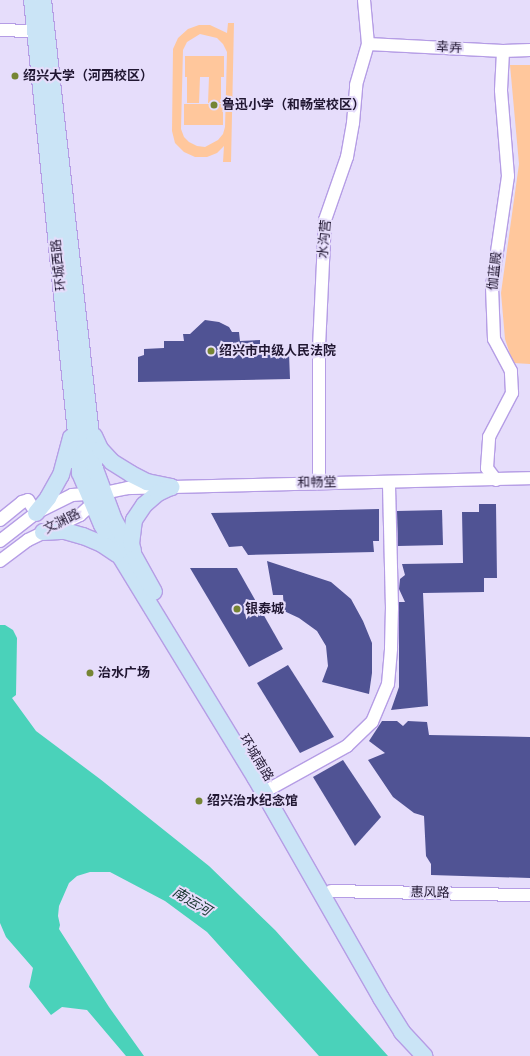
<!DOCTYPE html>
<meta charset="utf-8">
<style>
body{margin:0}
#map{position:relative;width:530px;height:1056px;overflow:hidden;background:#e6ddfb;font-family:"IBM Plex Serif","Noto Sans SC",serif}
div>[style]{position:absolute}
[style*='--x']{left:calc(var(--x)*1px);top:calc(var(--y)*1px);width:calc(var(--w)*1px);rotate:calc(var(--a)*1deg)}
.green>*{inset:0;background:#ffc79c}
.water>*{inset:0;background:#4ad2ba}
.building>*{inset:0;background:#505394}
.roads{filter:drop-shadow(1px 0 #b59de5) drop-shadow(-1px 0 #b59de5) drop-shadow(0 1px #b59de5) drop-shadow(0 -1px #b59de5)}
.minor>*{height:12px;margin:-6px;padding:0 6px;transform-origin:6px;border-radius:6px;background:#fff}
.major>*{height:16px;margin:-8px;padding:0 8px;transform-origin:8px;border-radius:8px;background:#cae4f6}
.dots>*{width:11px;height:11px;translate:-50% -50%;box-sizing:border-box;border:2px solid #e6ddfb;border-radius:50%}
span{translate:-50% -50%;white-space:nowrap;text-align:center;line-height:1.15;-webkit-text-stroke:4px #e6ddfb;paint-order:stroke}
.street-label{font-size:13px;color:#211732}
.poi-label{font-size:13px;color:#211732;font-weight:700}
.left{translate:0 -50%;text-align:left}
.water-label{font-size:14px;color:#18352f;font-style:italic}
</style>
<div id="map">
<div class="green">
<div style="clip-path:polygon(evenodd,228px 23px,234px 23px,231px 162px,223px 162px,224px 146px,217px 153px,207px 157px,195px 157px,184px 152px,175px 143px,172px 131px,173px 49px,178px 38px,188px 29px,199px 25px,210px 25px,227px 33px,228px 23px,200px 34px,217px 38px,223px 44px,227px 52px,225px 127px,223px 134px,218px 140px,205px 147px,197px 146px,189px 142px,184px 137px,181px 129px,183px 50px,187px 42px,200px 34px)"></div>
<div style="clip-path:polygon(185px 56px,224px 56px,224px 77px,221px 77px,221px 103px,208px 103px,209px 77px,198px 77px,200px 77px,199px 103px,187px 103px,187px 77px,185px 77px)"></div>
<div style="clip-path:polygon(510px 65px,530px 65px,530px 364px,513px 363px,505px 339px,501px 293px,519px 164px)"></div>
<div style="clip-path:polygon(184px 104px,223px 104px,223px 125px,184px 125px)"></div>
</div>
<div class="water">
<div style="clip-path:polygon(0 625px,5px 625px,13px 630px,17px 638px,16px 695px,12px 698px,36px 731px,100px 779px,209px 866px,275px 930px,388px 1056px,319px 1056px,207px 932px,165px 901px,110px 872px,90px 872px,77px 876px,69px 883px,59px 906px,58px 916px,60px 925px,59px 929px,109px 1007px,144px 1056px,126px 1056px,87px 1010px,62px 1007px,51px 1015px,29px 987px,33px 968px,6px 937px,0 923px)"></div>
</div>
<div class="building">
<div style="clip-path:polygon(205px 320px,219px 322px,229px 327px,232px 332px,239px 332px,240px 341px,260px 340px,260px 348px,277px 348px,277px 354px,289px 353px,290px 379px,138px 382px,138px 357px,144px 355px,144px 349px,164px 348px,164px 341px,184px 341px,183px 334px,190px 334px)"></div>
<div style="clip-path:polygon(479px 504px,496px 504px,497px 578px,484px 578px,484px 592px,423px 593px,428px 706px,391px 710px,399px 687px,399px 602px,405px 602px,399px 589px,400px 579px,405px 575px,402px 564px,463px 563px,462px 512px,479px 512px)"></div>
<div style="clip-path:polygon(379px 509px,379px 541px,373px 541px,374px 552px,248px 555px,242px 546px,229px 547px,211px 513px)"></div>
<div style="clip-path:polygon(442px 510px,443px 545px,398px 546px,397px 511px)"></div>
<div style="clip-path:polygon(267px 561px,331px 582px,351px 599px,363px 621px,372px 643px,372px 673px,369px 694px,322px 682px,328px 666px,326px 646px,317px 631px,299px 618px,284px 611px,283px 595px,273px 595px)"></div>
<div style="clip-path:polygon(190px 568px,237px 568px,283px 649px,249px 667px)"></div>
<div style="clip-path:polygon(288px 665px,334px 737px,300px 753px,257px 683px)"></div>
<div style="clip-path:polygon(382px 721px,397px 721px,403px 726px,408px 721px,427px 722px,429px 735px,530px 737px,530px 878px,431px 875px,431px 864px,426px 856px,424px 816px,414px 813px,393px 797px,368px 760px,385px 753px,369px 741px)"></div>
<div style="clip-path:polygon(343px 760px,381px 817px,355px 846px,313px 777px)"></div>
</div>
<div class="roads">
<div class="minor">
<div style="--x:0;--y:30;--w:35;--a:2"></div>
<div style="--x:368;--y:44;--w:135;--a:3"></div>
<div style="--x:503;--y:51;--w:27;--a:-2"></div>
<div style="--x:496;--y:480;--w:15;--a:-127"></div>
<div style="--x:487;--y:468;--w:31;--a:-86"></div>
<div style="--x:489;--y:437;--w:50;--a:-62.4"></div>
<div style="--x:512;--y:393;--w:22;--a:-93"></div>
<div style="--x:511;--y:371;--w:36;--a:-118"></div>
<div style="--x:494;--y:339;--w:53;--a:-92.2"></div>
<div style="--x:492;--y:286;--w:111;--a:-81.7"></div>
<div style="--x:508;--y:176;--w:86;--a:-94.7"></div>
<div style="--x:501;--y:90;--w:39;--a:-87"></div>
<div style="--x:319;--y:483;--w:136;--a:-90"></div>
<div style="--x:319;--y:347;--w:127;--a:-87.3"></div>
<div style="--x:325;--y:220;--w:67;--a:-70.8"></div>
<div style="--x:347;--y:157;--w:35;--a:-80"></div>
<div style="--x:353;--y:123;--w:38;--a:-85"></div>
<div style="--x:356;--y:85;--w:43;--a:-73.7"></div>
<div style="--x:368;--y:44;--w:44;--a:-95.2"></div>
<div style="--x:0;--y:520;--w:28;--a:-39"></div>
<div style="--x:22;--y:502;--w:6;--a:-18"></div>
<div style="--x:28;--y:500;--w:15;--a:58"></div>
<div style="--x:0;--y:541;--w:46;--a:-37.9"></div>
<div style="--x:36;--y:513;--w:40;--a:-26.6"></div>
<div style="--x:72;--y:495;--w:32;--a:-4"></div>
<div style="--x:104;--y:493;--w:25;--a:-12"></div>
<div style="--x:128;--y:488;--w:402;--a:-1.4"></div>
<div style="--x:0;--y:561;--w:35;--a:-37"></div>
<div style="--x:28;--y:540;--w:58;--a:-25.7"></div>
<div style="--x:80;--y:515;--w:25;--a:-42"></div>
<div style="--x:264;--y:792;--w:95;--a:-29"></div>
<div style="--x:347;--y:746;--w:35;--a:-44"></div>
<div style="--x:372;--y:722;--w:41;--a:-67.2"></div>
<div style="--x:388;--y:684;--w:36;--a:-85"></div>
<div style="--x:391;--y:648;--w:40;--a:-88.6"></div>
<div style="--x:392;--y:608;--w:126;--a:-91.4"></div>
<div style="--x:331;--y:891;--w:199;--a:1.2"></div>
</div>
<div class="major">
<div style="--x:32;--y:0;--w:475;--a:84.2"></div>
<div style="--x:80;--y:473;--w:56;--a:67.1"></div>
<div style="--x:102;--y:525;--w:36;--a:60"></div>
<div style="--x:120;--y:556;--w:259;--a:58.6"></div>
<div style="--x:255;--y:777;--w:254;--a:60.3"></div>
<div style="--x:381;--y:998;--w:40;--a:58"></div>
<div style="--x:402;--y:1032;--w:33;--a:47"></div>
<div style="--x:43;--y:0;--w:472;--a:83.7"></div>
<div style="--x:95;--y:469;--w:54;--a:69.6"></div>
<div style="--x:114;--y:520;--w:82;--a:60.9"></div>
<div style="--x:94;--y:436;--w:14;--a:65"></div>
<div style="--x:100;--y:449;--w:18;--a:47"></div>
<div style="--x:112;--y:462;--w:22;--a:32"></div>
<div style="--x:131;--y:474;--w:18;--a:27"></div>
<div style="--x:147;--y:482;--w:25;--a:12"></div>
<div style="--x:36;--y:513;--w:19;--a:-51"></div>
<div style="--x:48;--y:498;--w:26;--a:-61"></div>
<div style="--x:61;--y:475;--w:39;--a:-75"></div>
<div style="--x:43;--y:532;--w:22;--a:-3"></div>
<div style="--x:65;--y:531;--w:19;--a:16"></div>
<div style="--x:83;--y:536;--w:21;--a:23"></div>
<div style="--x:102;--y:544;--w:18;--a:34"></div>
<div style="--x:133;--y:551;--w:7;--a:-106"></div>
<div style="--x:131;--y:544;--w:24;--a:-83"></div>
<div style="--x:134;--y:520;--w:18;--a:-56"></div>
<div style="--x:144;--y:505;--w:18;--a:-41"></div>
<div style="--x:158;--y:493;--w:14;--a:-25"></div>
</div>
</div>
<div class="dots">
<div style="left:15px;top:76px;background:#768534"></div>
<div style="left:214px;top:105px;background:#768534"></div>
<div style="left:211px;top:351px;background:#768534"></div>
<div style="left:237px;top:609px;background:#768534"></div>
<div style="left:90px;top:673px;background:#768534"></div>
<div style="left:199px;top:801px;background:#768534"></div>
</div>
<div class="street-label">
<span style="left:449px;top:48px;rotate:3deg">幸弄</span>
<span style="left:325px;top:239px;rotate:-85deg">水沟营</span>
<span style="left:59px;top:265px;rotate:-96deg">环城西路</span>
<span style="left:495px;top:271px;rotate:-84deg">伽蓝殿</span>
<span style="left:317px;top:483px;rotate:-1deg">和畅堂</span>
<span style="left:62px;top:522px;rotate:-27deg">文渊路</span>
<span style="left:256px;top:758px;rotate:59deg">环城南路</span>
<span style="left:430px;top:893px;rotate:1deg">惠风路</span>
</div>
<div class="poi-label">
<span class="left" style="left:23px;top:76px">绍兴大学（河西校区）</span>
<span class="left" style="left:222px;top:105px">鲁迅小学（和畅堂校区）</span>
<span class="left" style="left:219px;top:351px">绍兴市中级人民法院</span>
<span class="left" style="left:245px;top:609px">银泰城</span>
<span class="left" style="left:98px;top:673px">治水广场</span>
<span class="left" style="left:207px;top:801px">绍兴治水纪念馆</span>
</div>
<div class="water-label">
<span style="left:192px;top:901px;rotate:31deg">南运河</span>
</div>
</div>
